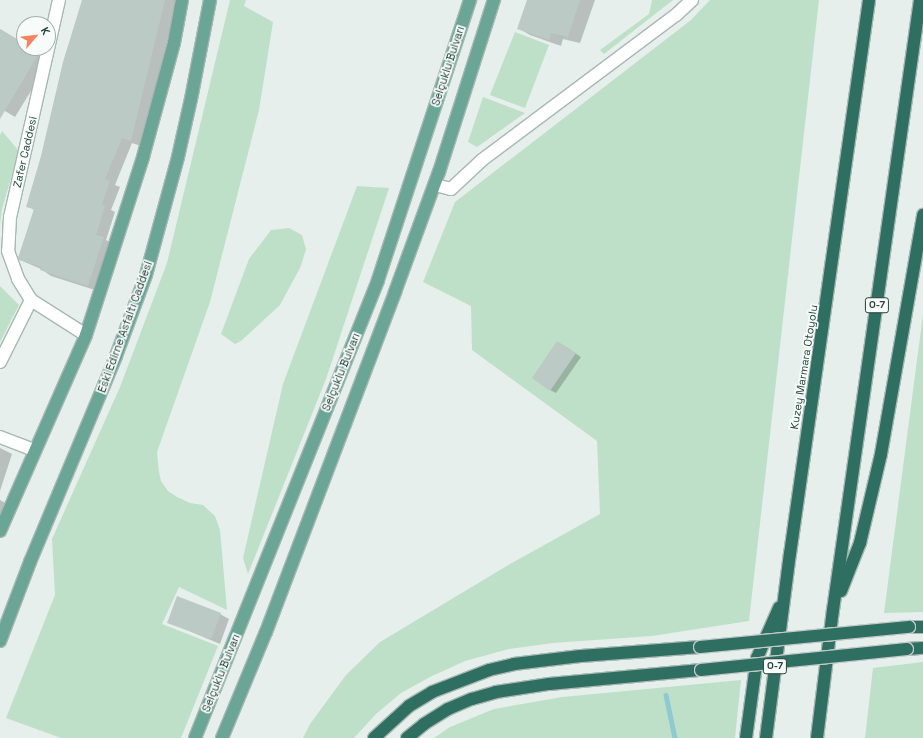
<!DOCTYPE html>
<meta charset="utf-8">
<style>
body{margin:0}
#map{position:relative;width:923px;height:738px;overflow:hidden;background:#e6efeb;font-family:"Space Grotesk",sans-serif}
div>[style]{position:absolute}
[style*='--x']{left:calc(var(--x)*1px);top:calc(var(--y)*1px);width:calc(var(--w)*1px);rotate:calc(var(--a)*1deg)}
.green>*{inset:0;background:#bfe0c8}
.shadow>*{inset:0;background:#0003}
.stream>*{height:4.5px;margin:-2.25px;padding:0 2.25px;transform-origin:2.25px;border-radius:2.25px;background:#8ec9d4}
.building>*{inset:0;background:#bbcac4}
.roads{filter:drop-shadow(1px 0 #a8b8b2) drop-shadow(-1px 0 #a8b8b2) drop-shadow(0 1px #a8b8b2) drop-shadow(0 -1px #a8b8b2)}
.minor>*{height:12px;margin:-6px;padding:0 6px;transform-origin:6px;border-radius:6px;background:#fff}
.major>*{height:12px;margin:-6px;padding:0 6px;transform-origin:6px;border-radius:6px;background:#6aa596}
.highway>*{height:12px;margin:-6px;padding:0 6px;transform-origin:6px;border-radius:6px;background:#2f6f62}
.bridges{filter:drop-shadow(1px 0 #c2cac8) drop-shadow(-1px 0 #c2cac8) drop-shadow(0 1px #c2cac8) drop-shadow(0 -1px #c2cac8)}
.highway-bridge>*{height:12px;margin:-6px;padding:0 6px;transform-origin:6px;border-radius:6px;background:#2f6f62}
span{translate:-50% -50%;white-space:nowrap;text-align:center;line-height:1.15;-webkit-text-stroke:3.5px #f7fbf9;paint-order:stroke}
.shield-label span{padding:1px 3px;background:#f7fbf9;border:1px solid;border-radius:3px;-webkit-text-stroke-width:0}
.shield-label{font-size:10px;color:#24423a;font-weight:700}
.street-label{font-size:11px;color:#24423a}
.north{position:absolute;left:16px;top:16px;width:40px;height:40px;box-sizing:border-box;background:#f7fbf9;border:1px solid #a3b1ad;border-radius:50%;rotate:62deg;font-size:11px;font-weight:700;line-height:16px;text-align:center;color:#24423a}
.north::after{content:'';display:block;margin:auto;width:14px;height:18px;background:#f4845f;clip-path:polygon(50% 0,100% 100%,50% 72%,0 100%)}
</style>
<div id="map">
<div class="green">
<div style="clip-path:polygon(230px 0,246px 0,244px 6px,273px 22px,259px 110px,210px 302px,157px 452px,159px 472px,161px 481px,168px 491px,177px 497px,190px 503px,203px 505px,215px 516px,220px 530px,227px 610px,179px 587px,162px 624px,218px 646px,181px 738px,61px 738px,6px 718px,55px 595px,52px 539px,120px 387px,167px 263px)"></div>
<div style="clip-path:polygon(652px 0,673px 0,604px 54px,600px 50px,649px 14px)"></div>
<div style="clip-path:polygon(710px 0,819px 0,749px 621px,652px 636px,553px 643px,509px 649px,465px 661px,430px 677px,401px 693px,376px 714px,354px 738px,303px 738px,310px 724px,346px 675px,380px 642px,510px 564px,600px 514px,597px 441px,472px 350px,471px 306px,423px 282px,455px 202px,691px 20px)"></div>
<div style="clip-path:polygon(515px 32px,549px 45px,525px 108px,490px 95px)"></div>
<div style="clip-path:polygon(483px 97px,525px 113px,477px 147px,468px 142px)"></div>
<div style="clip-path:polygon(2px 131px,19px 151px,2px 209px,0 225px,0 135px)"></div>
<div style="clip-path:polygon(357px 186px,389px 188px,326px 379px,248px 574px,243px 558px,283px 384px)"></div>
<div style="clip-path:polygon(289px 228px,302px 235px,306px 249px,301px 266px,280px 305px,241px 341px,235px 344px,221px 334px,249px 259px,271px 230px)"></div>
<div style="clip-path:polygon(0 286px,19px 305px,0 342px)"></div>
<div style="clip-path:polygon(923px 314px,923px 612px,884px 613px)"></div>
<div style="clip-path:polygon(923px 662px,923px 738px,865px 738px,873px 668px)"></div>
<div style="clip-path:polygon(741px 680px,735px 738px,434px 738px,450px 727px,494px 709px,562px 697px)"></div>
</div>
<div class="shadow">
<div style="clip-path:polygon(84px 0,177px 0,141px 146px,132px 143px,115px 185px,120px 187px,111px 210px,115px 212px,106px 240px,113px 244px,98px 291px,51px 276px,41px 269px,20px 260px,34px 210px,28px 206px)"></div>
<div style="clip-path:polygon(531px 0,595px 0,580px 43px,563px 39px,561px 46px,530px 35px,518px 28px)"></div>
<div style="clip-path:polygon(0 29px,24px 44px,24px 48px,31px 48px,50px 60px,15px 117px,0 108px)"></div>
<div style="clip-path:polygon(563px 345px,581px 357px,556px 393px,550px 390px)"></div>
<div style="clip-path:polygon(0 448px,12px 454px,0 491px)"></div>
<div style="clip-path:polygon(0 500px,7px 504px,0 525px)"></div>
<div style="clip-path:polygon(220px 614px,229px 619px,220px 644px,168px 622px)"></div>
</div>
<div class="stream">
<div style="--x:666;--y:695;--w:44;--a:78.2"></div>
</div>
<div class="building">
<div style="clip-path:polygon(82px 0,165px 0,131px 141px,122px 138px,105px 179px,110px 181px,102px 204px,105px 206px,96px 235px,104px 237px,88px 286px,40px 270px,41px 267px,19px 260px,18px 258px,34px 209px,26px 207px,41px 156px,63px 62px)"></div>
<div style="clip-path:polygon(527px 0,580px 0,568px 37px,551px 33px,549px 40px,517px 29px)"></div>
<div style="clip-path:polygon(0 29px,24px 43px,24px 48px,32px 48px,39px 53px,0 119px)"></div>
<div style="clip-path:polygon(557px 341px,576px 353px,550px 391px,532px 378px)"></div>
<div style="clip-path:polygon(177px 596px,221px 613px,211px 639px,167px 623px)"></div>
</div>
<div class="roads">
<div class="minor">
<div style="--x:59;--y:0;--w:222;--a:102.7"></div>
<div style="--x:10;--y:217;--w:34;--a:93"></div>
<div style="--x:8;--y:251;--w:30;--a:70"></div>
<div style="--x:18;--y:279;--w:25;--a:58"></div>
<div style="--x:31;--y:300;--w:65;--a:32.5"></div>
<div style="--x:435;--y:185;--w:16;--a:14"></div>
<div style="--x:451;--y:189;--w:42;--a:-43.1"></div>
<div style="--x:482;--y:160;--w:242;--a:-36.8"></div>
<div style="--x:676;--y:15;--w:22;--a:-43"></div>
<div style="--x:0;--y:362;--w:69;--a:-63.4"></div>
<div style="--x:0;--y:437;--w:36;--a:21"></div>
</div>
<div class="major">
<div style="--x:0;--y:531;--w:214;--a:-66.3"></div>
<div style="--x:86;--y:335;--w:187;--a:-72.2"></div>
<div style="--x:143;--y:157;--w:118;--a:-74.8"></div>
<div style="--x:174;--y:43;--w:44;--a:-79.5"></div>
<div style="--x:0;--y:641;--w:85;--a:-69.2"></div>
<div style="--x:30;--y:562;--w:223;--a:-67.3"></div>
<div style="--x:116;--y:356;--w:86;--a:-69.7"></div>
<div style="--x:146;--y:275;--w:122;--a:-74.8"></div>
<div style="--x:178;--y:157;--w:59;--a:-77.4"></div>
<div style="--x:191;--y:99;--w:101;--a:-79.1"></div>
<div style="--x:195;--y:738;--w:493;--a:-68.2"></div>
<div style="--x:378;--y:280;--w:295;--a:-71.8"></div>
<div style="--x:222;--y:738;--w:115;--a:-67.5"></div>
<div style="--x:266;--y:632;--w:364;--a:-69.2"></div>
<div style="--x:395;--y:292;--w:128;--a:-69.9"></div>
<div style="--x:439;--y:172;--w:181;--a:-72.3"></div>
</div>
<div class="highway">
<div style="--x:841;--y:591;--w:52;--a:-68.4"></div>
<div style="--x:860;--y:543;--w:91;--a:-76.7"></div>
<div style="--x:881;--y:454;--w:243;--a:-80"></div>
<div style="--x:909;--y:627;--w:14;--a:0"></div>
<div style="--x:907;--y:649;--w:16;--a:-4"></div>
<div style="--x:374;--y:738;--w:47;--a:-42.4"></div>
<div style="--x:409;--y:706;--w:27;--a:-31"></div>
<div style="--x:432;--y:692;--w:61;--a:-21.1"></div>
<div style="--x:489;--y:670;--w:26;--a:-13"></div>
<div style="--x:514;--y:664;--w:67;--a:-6.8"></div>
<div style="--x:581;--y:656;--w:119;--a:-4.3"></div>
<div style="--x:407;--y:738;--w:22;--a:-39"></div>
<div style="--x:424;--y:724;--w:28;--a:-32"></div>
<div style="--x:448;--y:709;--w:26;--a:-23"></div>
<div style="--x:472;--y:699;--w:25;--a:-16"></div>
<div style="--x:496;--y:692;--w:54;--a:-8.6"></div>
<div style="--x:549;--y:684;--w:153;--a:-5.3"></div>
<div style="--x:746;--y:738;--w:81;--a:-82.2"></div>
<div style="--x:757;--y:658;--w:55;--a:-66.3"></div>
<div style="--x:766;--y:738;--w:186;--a:-82.6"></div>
<div style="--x:790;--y:554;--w:560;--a:-81.88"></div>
<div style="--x:817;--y:738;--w:129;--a:-82.9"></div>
<div style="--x:833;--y:610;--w:616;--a:-81.88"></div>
</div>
</div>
<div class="bridges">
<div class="highway-bridge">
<div style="--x:700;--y:647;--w:210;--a:-5.5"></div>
<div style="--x:701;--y:670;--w:207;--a:-5.8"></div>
</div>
</div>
<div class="shield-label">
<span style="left:877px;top:305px">O-7</span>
<span style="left:775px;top:666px">O-7</span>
</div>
<div class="street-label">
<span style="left:448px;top:66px;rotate:-72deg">Selçuklu Bulvarı</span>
<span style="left:25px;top:152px;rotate:-77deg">Zafer Caddesi</span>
<span style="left:125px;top:327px;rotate:-70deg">Eski Edirne Asfaltı Caddesi</span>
<span style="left:804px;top:367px;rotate:-81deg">Kuzey Marmara Otoyolu</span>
<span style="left:341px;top:372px;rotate:-68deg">Selçuklu Bulvarı</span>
<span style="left:221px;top:673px;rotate:-68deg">Selçuklu Bulvarı</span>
</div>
<div class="north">K</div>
</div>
